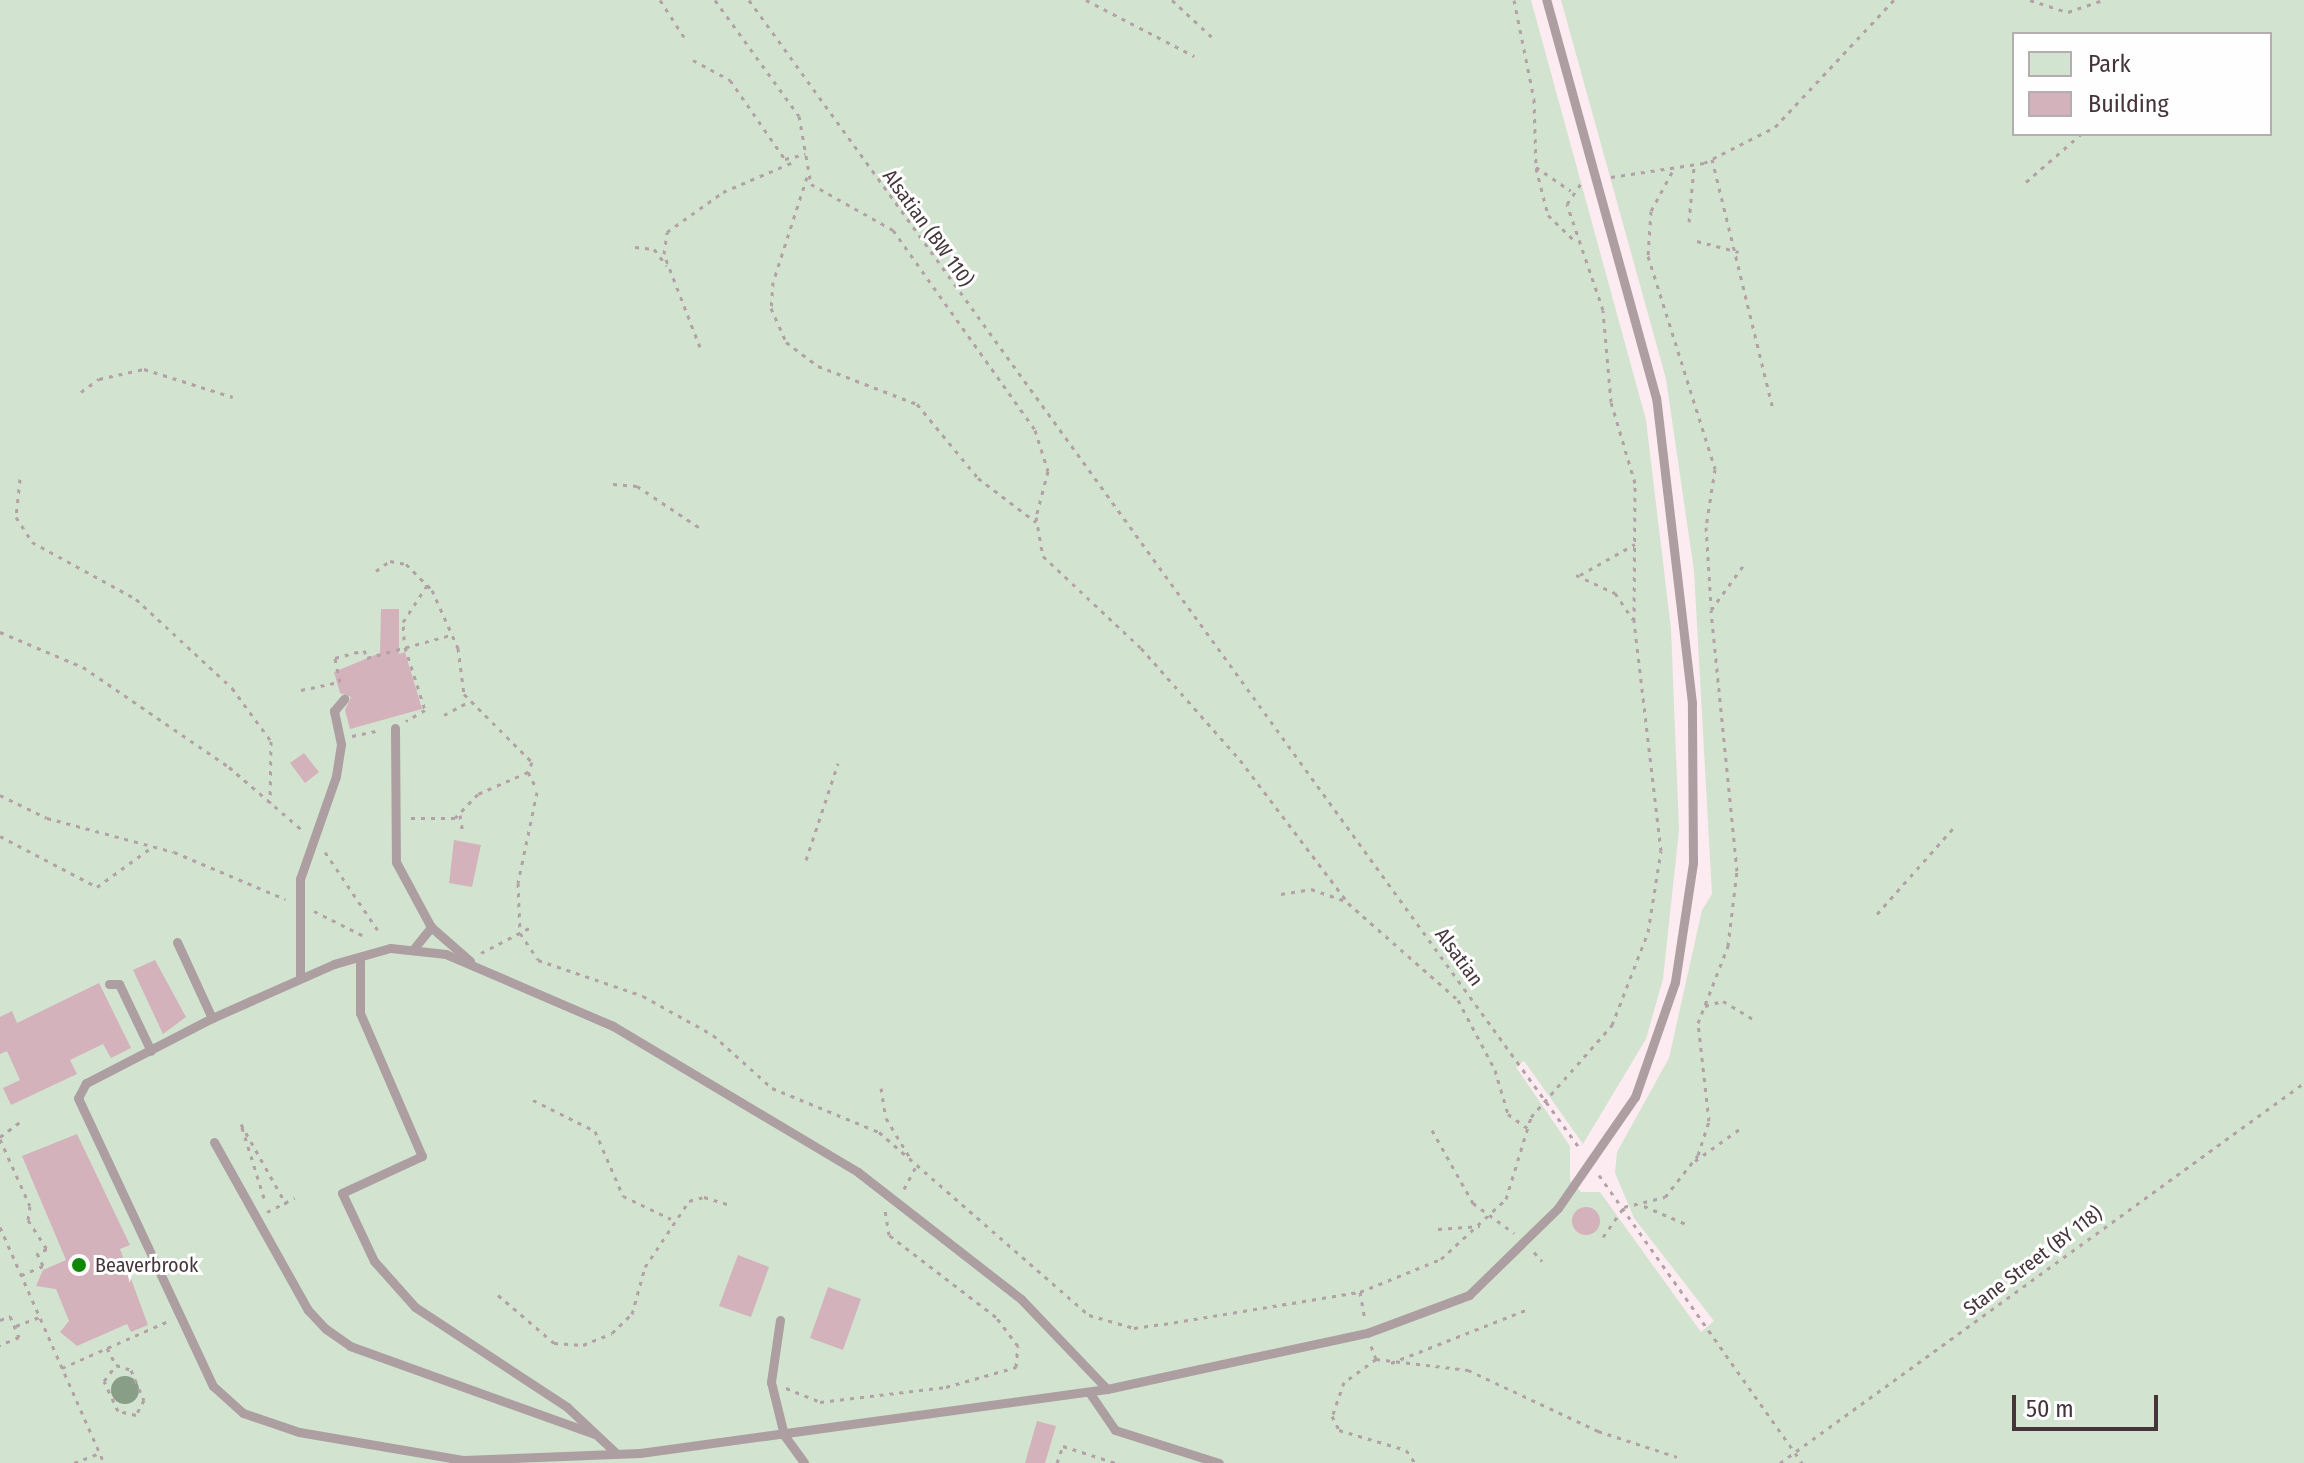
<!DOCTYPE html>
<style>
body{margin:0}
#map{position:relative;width:2304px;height:1463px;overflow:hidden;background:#fcebf0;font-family:"Fira Sans Condensed",sans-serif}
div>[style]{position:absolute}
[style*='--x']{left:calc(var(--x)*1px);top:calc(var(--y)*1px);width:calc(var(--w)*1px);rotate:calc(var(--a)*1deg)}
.green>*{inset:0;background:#d2e4cf}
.water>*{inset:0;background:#899e86}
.round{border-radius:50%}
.building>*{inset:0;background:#d4b2bc}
.path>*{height:3px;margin-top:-1.5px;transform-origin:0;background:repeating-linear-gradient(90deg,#b2a1a6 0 4px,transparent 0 10px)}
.lane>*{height:9px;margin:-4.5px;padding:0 4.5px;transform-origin:4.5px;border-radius:4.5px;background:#ad9ea2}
.dots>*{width:22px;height:22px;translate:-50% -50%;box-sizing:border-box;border:4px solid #fefefe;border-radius:50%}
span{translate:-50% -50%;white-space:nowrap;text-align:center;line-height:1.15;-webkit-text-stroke:6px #fefefe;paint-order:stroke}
.street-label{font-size:20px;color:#45353a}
.poi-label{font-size:20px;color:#45353a}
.left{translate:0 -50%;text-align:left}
.legend{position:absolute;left:2012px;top:32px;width:260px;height:104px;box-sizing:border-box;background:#fefefe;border:2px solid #b4aeb0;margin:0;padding:10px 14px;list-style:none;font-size:24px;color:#45353a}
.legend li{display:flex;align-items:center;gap:16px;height:40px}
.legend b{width:40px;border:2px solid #b4aeb0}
.scale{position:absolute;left:2012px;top:1395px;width:146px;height:36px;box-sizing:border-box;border:4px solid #45353a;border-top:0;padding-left:10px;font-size:24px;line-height:28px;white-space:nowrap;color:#45353a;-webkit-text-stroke:6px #fefefe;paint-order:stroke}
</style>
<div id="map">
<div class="green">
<div style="clip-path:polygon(evenodd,0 0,1531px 0,1646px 420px,1671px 629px,1679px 830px,1663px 979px,1646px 1039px,1583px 1144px,1524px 1061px,1516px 1067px,1570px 1146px,1570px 1180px,1581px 1192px,1600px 1192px,1701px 1332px,1714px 1321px,1634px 1218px,1615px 1173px,1617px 1152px,1669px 1058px,1702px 910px,1712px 894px,1694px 571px,1666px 379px,1561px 0,2304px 0,2304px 1463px,0 1463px,0 0,2014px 34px,2270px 34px,2270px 134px,2014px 134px,2014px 34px)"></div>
</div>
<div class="water">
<div class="round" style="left:111px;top:1376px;width:28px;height:28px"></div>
</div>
<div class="building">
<div style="clip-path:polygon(381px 609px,399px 609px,399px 654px,405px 652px,422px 709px,350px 729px,345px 710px,351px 697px,340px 693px,334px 672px,380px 653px)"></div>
<div style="clip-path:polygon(304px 753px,319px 772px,305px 783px,290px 763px)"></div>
<div style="clip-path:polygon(454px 840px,481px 845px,472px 887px,449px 883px)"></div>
<div style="clip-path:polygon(155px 960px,186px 1017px,163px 1034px,133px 970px)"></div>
<div style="clip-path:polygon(99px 983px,131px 1048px,111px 1058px,103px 1044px,70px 1060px,77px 1074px,11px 1105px,3px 1088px,20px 1080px,7px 1051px,0 1054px,0 1017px,12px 1011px,17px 1023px)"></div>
<div style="clip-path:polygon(77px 1134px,130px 1245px,120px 1249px,148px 1325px,131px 1332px,127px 1324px,77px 1346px,60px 1332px,69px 1321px,56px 1289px,36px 1286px,43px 1270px,66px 1260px,22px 1156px)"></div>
<div class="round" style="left:1572px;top:1207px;width:28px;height:28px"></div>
<div style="clip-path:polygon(738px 1255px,769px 1267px,751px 1317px,719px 1306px)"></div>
<div style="clip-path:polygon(828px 1287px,861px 1299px,843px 1350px,810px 1338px)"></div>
<div style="clip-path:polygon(1037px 1421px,1056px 1426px,1045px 1463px,1025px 1463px)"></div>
</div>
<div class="path">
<div style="--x:660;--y:0;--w:48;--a:57"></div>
<div style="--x:715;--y:0;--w:143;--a:54.1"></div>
<div style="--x:799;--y:116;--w:69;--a:80"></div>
<div style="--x:811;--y:184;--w:94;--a:29.3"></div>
<div style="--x:893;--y:230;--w:245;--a:54.6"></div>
<div style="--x:1035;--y:430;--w:43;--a:72.4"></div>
<div style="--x:1048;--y:471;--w:48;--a:104.6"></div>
<div style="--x:1036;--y:517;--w:40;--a:80"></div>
<div style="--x:1043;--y:556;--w:134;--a:43.2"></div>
<div style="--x:1141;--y:648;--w:149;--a:48.5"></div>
<div style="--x:1240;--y:760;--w:179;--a:52.9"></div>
<div style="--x:1348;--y:903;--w:147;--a:41.4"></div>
<div style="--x:1458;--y:1000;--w:79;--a:62.1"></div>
<div style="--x:1495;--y:1070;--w:46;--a:73.5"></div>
<div style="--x:1508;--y:1114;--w:24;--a:36"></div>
<div style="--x:749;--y:0;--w:1419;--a:54.12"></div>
<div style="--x:1086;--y:0;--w:122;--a:27.4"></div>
<div style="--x:1172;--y:0;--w:56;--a:42.8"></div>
<div style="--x:1514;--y:0;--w:101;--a:78.6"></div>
<div style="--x:1534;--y:99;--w:68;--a:88.3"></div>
<div style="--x:1536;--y:167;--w:42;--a:34.4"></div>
<div style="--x:2030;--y:0;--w:40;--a:18"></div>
<div style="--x:2068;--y:12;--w:36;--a:-19"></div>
<div style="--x:693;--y:60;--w:42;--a:28.4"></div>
<div style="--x:730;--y:80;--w:96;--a:55.2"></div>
<div style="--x:785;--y:159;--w:21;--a:-14"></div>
<div style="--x:1712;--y:159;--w:258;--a:76.3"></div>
<div style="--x:1536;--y:168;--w:49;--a:75.7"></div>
<div style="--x:1548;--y:215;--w:39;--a:44"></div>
<div style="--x:1672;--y:172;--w:44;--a:118.3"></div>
<div style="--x:1651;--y:211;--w:45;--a:93.8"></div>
<div style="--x:1648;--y:256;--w:223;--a:72.5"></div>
<div style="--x:1715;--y:469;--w:59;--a:98.8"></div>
<div style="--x:1706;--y:527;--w:80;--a:86.4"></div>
<div style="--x:807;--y:177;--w:110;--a:107.9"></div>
<div style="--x:773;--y:282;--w:26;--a:94"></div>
<div style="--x:771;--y:308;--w:37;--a:66"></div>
<div style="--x:786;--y:342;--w:40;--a:37"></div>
<div style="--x:818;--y:366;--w:106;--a:21"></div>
<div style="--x:917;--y:404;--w:96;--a:50.5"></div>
<div style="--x:978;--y:478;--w:73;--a:37.2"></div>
<div style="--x:1611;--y:177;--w:94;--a:-8.6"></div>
<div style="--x:1704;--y:163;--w:80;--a:-26.9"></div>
<div style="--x:1775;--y:127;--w:174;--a:-46.9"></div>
<div style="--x:2026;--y:182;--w:73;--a:-41.1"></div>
<div style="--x:1689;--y:222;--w:55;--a:-84.8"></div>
<div style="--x:1697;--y:241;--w:43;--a:14.7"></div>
<div style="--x:635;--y:247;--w:19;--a:6"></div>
<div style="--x:654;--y:249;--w:21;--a:53"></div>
<div style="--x:700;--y:347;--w:100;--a:-111.2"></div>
<div style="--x:664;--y:254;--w:22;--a:-82"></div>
<div style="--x:667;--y:232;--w:69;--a:-35.5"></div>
<div style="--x:723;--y:192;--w:76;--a:-23.2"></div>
<div style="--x:81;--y:392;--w:22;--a:-36"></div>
<div style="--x:99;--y:379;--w:46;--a:-12.5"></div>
<div style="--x:144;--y:369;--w:93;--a:17.5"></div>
<div style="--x:20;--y:479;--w:38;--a:96"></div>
<div style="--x:16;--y:517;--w:30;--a:57"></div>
<div style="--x:32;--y:542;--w:119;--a:28.7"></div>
<div style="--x:136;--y:599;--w:131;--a:42.8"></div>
<div style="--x:232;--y:688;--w:66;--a:53.7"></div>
<div style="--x:271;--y:741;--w:62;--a:90.9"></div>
<div style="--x:613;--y:484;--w:24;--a:5"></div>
<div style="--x:637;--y:486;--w:79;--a:33.7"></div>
<div style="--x:376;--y:571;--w:17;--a:-36"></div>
<div style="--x:390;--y:561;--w:16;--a:11"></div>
<div style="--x:406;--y:564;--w:37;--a:45"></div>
<div style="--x:432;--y:590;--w:64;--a:65.9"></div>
<div style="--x:458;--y:648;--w:46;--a:82.6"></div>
<div style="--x:464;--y:694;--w:96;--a:45"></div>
<div style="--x:532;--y:762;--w:11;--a:112"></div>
<div style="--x:528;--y:772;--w:55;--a:156.3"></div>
<div style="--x:478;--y:794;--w:33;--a:134"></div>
<div style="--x:455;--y:818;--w:46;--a:180"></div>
<div style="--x:1576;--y:575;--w:43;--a:24.8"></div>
<div style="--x:1615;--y:593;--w:32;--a:56"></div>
<div style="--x:1580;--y:575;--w:63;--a:-29.4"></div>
<div style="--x:0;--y:632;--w:90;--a:22.9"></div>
<div style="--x:83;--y:667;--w:177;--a:34.4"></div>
<div style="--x:229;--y:767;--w:96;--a:40.8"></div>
<div style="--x:404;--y:640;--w:18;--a:-93"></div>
<div style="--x:403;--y:622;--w:45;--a:-56.7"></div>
<div style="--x:405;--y:647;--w:66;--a:72.4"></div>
<div style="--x:425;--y:710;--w:22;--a:150"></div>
<div style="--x:301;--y:690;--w:40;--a:-12"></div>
<div style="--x:340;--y:682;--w:25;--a:-102"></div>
<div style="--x:335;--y:658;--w:30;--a:-15"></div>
<div style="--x:364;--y:650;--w:9;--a:69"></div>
<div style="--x:367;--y:658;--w:90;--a:-15.4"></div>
<div style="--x:444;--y:715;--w:30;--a:-28"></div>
<div style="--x:352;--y:736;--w:29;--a:-12"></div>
<div style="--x:528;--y:772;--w:18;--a:63"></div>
<div style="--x:537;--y:792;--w:93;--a:101.8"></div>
<div style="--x:518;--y:883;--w:50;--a:87.7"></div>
<div style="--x:520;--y:933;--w:32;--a:56"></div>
<div style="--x:538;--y:960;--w:111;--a:18.9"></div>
<div style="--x:643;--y:996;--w:80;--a:29.1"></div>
<div style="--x:713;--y:1035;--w:79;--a:41.9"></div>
<div style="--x:772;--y:1088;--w:116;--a:22.4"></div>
<div style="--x:879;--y:1132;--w:279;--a:41.1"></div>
<div style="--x:1089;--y:1315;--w:47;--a:16.1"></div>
<div style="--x:1134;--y:1328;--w:30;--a:-8"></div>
<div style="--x:1164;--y:1324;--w:199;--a:-9.3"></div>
<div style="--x:1360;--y:1292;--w:87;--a:-22.2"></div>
<div style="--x:1441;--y:1259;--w:88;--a:-42.7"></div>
<div style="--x:1506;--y:1199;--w:86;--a:-73"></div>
<div style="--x:1531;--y:1117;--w:123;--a:-48.6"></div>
<div style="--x:1612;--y:1025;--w:100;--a:-68.8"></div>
<div style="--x:1648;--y:932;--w:82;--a:-80.9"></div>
<div style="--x:1661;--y:851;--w:232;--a:-96.7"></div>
<div style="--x:1634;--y:621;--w:138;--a:-89.6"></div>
<div style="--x:1635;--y:483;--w:84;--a:-106.5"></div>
<div style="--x:1611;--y:402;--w:92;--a:-95"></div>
<div style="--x:1603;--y:310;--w:112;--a:-108.8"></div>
<div style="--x:1567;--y:204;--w:25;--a:-56"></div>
<div style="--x:0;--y:795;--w:52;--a:26.1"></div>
<div style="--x:47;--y:818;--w:131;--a:15"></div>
<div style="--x:174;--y:852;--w:121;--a:22.9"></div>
<div style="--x:460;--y:815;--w:18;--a:81"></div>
<div style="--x:0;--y:836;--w:110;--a:27.7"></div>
<div style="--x:97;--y:887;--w:68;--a:-36"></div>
<div style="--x:325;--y:852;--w:100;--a:56"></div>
<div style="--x:806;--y:860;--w:102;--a:-71.7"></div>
<div style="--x:1281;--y:894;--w:30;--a:-9"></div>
<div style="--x:1311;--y:889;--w:36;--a:19"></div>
<div style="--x:314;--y:911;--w:60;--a:26.6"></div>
<div style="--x:1877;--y:914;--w:118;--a:-48.4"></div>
<div style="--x:481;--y:953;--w:59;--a:-27.4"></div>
<div style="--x:1705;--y:1006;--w:19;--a:-16"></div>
<div style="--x:1723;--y:1001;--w:35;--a:31"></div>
<div style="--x:881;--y:1088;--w:30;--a:81"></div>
<div style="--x:886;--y:1118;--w:47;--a:59"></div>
<div style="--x:533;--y:1100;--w:69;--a:26.6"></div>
<div style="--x:595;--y:1131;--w:71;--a:66.7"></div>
<div style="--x:623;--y:1196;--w:53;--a:25.6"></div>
<div style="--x:1432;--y:1130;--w:84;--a:60.7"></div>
<div style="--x:1473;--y:1203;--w:51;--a:36.2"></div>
<div style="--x:0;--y:1137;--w:25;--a:-37"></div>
<div style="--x:0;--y:1139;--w:73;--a:65.9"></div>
<div style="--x:30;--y:1206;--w:14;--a:98"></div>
<div style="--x:28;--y:1220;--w:35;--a:57"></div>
<div style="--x:47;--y:1249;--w:11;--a:158"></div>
<div style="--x:37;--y:1253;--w:14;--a:65"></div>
<div style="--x:43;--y:1266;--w:23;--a:157"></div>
<div style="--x:1695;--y:1161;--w:57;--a:-35.7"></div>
<div style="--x:1599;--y:1175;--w:352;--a:54.8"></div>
<div style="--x:904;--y:1189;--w:24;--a:-62"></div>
<div style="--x:264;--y:1198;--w:77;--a:-107.3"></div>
<div style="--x:241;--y:1124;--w:92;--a:60.6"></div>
<div style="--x:1644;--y:1206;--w:46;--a:23.2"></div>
<div style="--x:267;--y:1212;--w:31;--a:-27"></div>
<div style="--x:0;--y:1227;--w:258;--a:66.2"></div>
<div style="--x:1438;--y:1229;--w:42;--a:-4.1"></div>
<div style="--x:1603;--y:1237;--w:37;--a:-55"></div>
<div style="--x:1624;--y:1207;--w:42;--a:-13.7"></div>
<div style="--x:1665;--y:1197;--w:53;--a:-51.8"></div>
<div style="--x:1698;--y:1155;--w:36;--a:-72"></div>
<div style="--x:1709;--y:1121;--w:99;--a:-96.4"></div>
<div style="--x:1698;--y:1023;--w:83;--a:-68.7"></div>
<div style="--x:1728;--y:946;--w:76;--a:-83.2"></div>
<div style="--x:1737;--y:871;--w:262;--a:-95.7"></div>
<div style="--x:1711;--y:610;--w:58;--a:-54.1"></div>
<div style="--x:1534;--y:1252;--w:12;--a:48"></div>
<div style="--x:1360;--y:1292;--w:27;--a:80"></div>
<div style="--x:498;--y:1295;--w:74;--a:40.6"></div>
<div style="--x:554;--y:1343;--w:29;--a:4"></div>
<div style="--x:583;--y:1345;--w:31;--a:-22"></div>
<div style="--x:612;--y:1333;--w:28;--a:-44"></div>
<div style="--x:632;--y:1314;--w:49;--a:-74.5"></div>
<div style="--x:645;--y:1267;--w:79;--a:-56.3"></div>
<div style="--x:689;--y:1201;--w:16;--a:-15"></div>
<div style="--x:704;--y:1197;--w:27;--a:17"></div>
<div style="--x:0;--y:1320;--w:11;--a:-22"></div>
<div style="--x:10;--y:1316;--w:23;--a:67"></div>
<div style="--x:19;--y:1337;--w:21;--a:157"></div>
<div style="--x:16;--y:1326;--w:25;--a:-21"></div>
<div style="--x:1371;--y:1346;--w:14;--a:69"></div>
<div style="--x:1376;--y:1359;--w:39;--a:144"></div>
<div style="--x:1344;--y:1382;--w:36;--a:109"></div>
<div style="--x:1332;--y:1416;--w:16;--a:63"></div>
<div style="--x:1339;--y:1430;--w:70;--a:16.6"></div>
<div style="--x:1406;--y:1450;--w:16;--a:55"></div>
<div style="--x:107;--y:1348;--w:19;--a:62"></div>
<div style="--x:116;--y:1365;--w:16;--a:18"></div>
<div style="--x:131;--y:1370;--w:33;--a:67"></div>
<div style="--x:144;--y:1400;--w:17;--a:118"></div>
<div style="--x:136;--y:1415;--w:18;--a:-167"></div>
<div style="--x:118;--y:1411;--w:33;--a:-115"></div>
<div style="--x:104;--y:1381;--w:20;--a:-53"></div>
<div style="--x:1376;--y:1359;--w:93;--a:6.8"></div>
<div style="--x:1468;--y:1370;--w:144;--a:25.1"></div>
<div style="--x:1598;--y:1431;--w:83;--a:18.2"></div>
<div style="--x:1391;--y:1363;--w:147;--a:-21.5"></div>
<div style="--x:62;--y:1368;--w:116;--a:-23.9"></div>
<div style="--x:786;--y:1388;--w:37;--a:22"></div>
<div style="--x:820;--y:1402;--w:127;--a:-6.8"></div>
<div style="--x:946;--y:1387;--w:73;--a:-15.9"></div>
<div style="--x:1016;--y:1367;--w:21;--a:-85"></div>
<div style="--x:1018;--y:1346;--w:36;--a:-127"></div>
<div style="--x:996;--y:1317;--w:135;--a:-142.5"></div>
<div style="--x:889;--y:1235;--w:26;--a:-99"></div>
<div style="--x:74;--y:1463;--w:28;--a:-21"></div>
<div style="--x:1057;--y:1463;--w:18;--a:-71"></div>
<div style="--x:1063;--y:1446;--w:56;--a:17.8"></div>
<div style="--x:1780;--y:1463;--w:647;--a:-35.95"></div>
</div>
<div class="lane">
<div style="--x:395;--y:728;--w:134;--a:89.6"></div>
<div style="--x:396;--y:862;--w:74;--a:61.7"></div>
<div style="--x:431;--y:927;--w:52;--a:41.1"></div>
<div style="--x:177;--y:942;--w:84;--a:65.3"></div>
<div style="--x:415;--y:947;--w:26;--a:-51"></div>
<div style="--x:360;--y:958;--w:55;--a:90"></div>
<div style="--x:360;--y:1013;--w:156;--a:66.6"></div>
<div style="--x:422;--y:1156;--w:88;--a:155.2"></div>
<div style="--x:342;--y:1193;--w:75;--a:64.8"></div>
<div style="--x:374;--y:1261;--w:62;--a:48.3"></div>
<div style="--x:415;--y:1307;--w:182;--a:33.3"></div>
<div style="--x:567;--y:1407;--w:66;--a:43.2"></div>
<div style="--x:300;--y:978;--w:99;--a:-90"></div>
<div style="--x:300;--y:879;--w:109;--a:-70.7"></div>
<div style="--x:336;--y:776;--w:32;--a:-81"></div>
<div style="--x:341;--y:744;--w:34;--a:-102"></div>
<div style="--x:334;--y:711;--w:16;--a:-50"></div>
<div style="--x:109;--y:984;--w:10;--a:0"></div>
<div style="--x:119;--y:984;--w:74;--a:64.5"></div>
<div style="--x:214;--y:1142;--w:193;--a:60.8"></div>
<div style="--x:308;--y:1310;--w:26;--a:47"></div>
<div style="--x:326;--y:1329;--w:29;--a:35"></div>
<div style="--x:350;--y:1346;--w:260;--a:19.8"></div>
<div style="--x:780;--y:1320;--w:63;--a:98.3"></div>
<div style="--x:771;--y:1382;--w:55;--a:76.2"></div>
<div style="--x:784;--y:1435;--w:34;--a:54"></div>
<div style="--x:1107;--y:1389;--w:124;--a:-133.7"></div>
<div style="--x:1021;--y:1299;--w:207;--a:-142.1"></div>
<div style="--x:858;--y:1172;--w:285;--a:-149.2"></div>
<div style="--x:613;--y:1026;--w:182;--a:-156.7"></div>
<div style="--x:446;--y:954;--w:56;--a:-173.9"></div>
<div style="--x:390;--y:948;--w:58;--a:164.1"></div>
<div style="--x:334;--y:964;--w:133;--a:156.1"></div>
<div style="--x:212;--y:1018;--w:142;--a:152.7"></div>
<div style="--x:86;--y:1083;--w:17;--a:118"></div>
<div style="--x:78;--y:1098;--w:318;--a:64.9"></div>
<div style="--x:213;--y:1386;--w:40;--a:42"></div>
<div style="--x:243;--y:1413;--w:59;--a:18.7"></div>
<div style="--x:299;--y:1432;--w:166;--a:9.7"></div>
<div style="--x:463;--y:1460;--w:177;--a:-2.3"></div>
<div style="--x:640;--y:1453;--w:471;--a:-7.8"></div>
<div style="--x:1107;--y:1389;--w:266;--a:-12.2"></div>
<div style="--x:1367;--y:1333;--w:109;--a:-20.4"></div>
<div style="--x:1469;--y:1295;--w:124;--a:-44.3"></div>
<div style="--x:1558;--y:1208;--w:135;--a:-55.3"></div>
<div style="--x:1635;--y:1097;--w:122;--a:-70.8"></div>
<div style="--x:1675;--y:982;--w:120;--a:-81.4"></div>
<div style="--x:1693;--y:863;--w:160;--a:-90.4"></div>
<div style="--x:1692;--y:703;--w:307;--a:-96.7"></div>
<div style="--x:1656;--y:398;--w:413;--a:-105.4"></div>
<div style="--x:1089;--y:1392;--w:46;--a:55.6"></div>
<div style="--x:1115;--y:1430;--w:109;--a:17.6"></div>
</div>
<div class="dots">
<div style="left:79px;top:1265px;background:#118706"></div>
</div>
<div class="street-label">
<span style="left:928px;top:228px;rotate:54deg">Alsatian (BW 110)</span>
<span style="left:1459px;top:957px;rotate:54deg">Alsatian</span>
<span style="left:2033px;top:1261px;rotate:-37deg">Stane Street (BY 118)</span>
</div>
<div class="poi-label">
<span class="left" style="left:95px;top:1265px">Beaverbrook</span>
</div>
<ul class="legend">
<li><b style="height:22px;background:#d2e4cf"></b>Park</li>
<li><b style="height:22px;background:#d4b2bc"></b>Building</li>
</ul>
<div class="scale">50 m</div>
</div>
